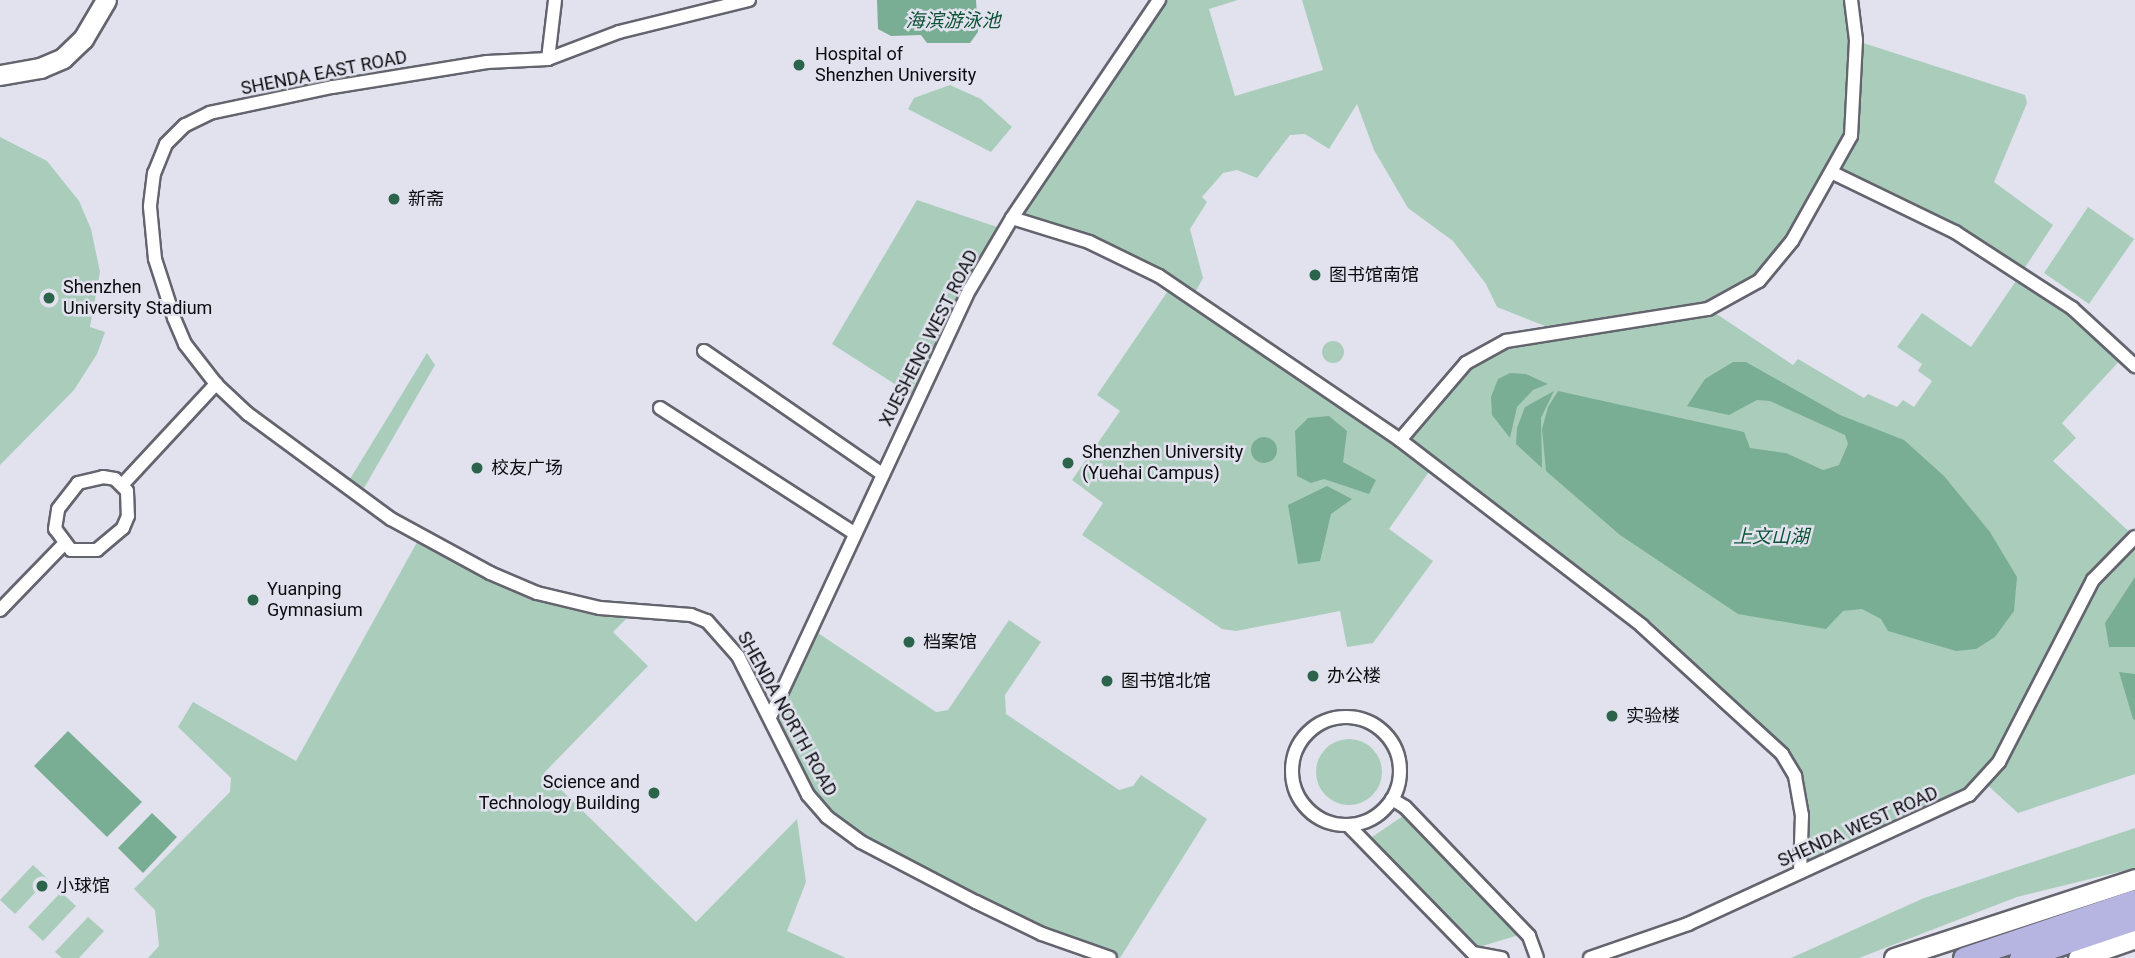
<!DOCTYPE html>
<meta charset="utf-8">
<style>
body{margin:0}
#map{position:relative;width:2135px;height:958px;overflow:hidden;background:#e1e2ed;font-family:Roboto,"Noto Sans SC",sans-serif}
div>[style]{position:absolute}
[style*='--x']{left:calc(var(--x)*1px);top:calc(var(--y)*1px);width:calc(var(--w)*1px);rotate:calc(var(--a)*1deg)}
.green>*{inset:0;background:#aacdbb}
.round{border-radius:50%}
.water>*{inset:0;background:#7aae94}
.roads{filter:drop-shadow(2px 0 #64646e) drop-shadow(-2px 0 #64646e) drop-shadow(0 2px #64646e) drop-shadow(0 -2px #64646e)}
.street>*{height:12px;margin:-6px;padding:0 6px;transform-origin:6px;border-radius:6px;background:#fff}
.street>.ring{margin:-6px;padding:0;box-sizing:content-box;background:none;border:12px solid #fff;border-radius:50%}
.secondary>*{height:19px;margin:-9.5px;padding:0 9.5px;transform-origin:9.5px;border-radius:9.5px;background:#fff}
.primary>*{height:21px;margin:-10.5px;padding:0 10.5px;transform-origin:10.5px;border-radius:10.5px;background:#b6b5e1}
.dots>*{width:19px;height:19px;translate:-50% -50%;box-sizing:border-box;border:4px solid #e1e2ed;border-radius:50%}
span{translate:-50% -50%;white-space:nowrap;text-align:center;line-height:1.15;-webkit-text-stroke:5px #e1e2ed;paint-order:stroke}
.poi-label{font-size:18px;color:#0b0b0f}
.left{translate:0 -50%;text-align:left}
.right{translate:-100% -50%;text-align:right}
.street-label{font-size:18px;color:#0b0b0f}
.water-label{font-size:19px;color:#0d5137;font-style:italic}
</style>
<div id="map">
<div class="green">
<div style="clip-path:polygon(evenodd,1159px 0,1238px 0,1209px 9px,1235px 96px,1323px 70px,1302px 0,1851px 0,1857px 41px,2025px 95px,2027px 103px,1994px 182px,2053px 225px,2020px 275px,2124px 356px,2062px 423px,2076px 438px,2053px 461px,2135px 537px,2135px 774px,2018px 813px,1984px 782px,1800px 871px,1795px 776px,1711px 685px,1433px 466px,1389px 529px,1433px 561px,1373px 643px,1347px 647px,1340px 611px,1236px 631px,1222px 629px,1082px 535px,1103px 503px,1072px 480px,1120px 411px,1097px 395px,1172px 285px,1012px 218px,1159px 0,1357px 104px,1374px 150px,1408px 208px,1453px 241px,1486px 284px,1497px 307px,1555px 330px,1506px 341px,1466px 363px,1399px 440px,1192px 298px,1203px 278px,1190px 229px,1207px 202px,1202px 197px,1223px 173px,1237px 170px,1257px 178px,1290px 135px,1305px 134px,1329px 149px,1357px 104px,1159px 0,1833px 174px,1955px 232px,2020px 275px,1971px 347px,1922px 313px,1897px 347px,1922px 364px,1918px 371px,1932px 381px,1914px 407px,1903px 400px,1897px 407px,1868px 394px,1864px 398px,1798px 359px,1793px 365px,1709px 309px,1759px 281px,1833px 174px)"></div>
<div style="clip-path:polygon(950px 85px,981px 99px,1012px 127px,991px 152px,908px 109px,914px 98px)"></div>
<div style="clip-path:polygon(0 137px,47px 161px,79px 201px,91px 229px,100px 272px,90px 327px,105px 332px,97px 354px,74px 390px,0 465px)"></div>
<div style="clip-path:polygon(917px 200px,1000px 228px,912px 395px,832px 344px)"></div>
<div style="clip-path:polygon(2088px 207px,2134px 239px,2089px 304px,2044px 273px)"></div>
<div class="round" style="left:1322px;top:341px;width:22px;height:22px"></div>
<div style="clip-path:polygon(427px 353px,435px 365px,364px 488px,350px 479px)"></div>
<div style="clip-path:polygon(421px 535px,537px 593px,634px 611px,613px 632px,648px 666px,544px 773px,696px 922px,797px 819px,806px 882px,787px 931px,846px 958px,148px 958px,159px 946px,155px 910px,134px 889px,230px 792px,231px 778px,178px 727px,193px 702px,296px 761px)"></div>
<div style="clip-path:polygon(1009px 620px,1041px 642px,1005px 695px,1006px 714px,1119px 790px,1133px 786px,1141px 775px,1207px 819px,1120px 958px,1042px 934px,827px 817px,771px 715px,812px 629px,936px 712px,948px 710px)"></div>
<div class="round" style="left:1316px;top:739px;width:66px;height:66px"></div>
<div style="clip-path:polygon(1403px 816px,1519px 935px,1479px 947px,1369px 839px)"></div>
<div style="clip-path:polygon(2135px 828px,2135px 868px,2017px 897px,1859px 958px,1791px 958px,1924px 898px)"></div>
<div style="clip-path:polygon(33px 865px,48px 879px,15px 914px,0 900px)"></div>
<div style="clip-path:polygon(61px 892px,76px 906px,43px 941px,28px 927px)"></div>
<div style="clip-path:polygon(88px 917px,104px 931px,79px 958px,62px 958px,55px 952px)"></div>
</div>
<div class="water">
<div style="clip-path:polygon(877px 0,976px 0,978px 32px,970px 43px,927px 43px,921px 35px,891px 36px,878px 29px)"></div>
<div style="clip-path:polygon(1733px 362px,1746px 362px,1840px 415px,1904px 440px,1944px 476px,1990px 532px,2017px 577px,2014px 611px,1995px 637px,1976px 649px,1956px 651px,1888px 631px,1881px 619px,1862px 609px,1843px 611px,1826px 629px,1738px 614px,1620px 535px,1546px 471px,1542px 429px,1548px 407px,1558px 391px,1744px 432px,1750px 448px,1786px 453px,1823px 470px,1839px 465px,1848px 444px,1845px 435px,1770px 401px,1757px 400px,1729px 415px,1687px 406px,1705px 379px)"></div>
<div style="clip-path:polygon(1510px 373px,1526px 374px,1548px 384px,1533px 390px,1517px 407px,1510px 438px,1492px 415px,1491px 397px,1498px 379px)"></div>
<div style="clip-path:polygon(1554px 391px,1541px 418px,1542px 468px,1516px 444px,1517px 428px,1525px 407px)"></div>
<div style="clip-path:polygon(1329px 416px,1347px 431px,1343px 462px,1376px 480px,1369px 494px,1324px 479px,1311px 483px,1297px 476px,1295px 431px,1308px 418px)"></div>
<div class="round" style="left:1251px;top:437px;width:26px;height:26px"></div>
<div style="clip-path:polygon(1327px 486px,1352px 499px,1331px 514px,1320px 561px,1298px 564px,1288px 505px)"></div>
<div style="clip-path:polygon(2135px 577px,2135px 647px,2109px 647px,2105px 623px)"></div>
<div style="clip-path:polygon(2119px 672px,2135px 674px,2135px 720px,2133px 719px)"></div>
<div style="clip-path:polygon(68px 731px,142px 802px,107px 837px,34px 766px)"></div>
<div style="clip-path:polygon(152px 813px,177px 837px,143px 873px,118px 848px)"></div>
</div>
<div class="roads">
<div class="street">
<div style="--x:749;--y:0;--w:134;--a:166.2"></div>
<div style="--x:619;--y:32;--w:76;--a:159.2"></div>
<div style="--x:548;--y:59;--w:61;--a:177.2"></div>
<div style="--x:487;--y:62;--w:157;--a:170.8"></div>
<div style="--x:332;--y:87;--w:125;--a:168"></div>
<div style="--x:210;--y:113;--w:28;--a:154"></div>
<div style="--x:185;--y:125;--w:27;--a:135"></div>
<div style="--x:166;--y:144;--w:31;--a:112"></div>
<div style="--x:154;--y:173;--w:34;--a:97"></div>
<div style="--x:150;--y:207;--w:52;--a:84.5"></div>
<div style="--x:155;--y:259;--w:62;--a:72.1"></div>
<div style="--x:174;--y:318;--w:28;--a:67"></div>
<div style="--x:185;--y:344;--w:51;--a:52.2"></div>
<div style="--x:216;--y:384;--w:44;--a:43.2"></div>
<div style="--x:248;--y:414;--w:177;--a:36.3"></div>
<div style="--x:391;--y:519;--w:113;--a:28.6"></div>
<div style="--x:490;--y:573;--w:51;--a:23.1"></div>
<div style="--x:537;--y:593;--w:65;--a:13.4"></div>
<div style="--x:600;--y:608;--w:91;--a:4.4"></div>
<div style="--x:691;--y:615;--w:17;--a:21"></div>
<div style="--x:707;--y:621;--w:47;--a:48.5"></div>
<div style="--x:738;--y:656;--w:156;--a:63.3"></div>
<div style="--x:808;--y:795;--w:29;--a:49"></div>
<div style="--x:827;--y:817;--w:42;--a:36.3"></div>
<div style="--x:861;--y:842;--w:130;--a:27.6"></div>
<div style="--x:976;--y:902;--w:73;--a:25.9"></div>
<div style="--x:1042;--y:934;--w:72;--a:19.4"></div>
<div style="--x:548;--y:59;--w:59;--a:-83.2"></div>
<div style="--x:1833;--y:173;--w:136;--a:25.8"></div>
<div style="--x:1955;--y:232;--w:140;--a:33"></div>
<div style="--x:2072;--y:308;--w:86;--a:42.6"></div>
<div style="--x:1012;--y:218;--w:81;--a:17.3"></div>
<div style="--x:1089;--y:242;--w:78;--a:25.9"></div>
<div style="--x:1159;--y:276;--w:292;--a:34.2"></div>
<div style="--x:1400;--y:440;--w:305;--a:37.5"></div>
<div style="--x:1642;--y:626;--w:190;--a:42.4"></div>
<div style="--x:1782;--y:754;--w:26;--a:59"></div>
<div style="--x:1795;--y:776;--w:40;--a:80"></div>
<div style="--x:1802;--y:815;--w:56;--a:92"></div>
<div style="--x:704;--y:351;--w:215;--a:34.6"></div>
<div style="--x:660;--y:408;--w:231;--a:32.8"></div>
<div style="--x:1400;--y:440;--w:101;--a:-49.4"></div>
<div style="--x:1466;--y:363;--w:46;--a:-28.8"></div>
<div style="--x:1506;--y:341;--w:205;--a:-9"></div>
<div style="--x:1708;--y:309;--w:58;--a:-28.8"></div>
<div style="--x:1759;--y:281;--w:52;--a:-50.5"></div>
<div style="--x:1792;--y:241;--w:120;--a:-60.7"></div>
<div style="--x:1851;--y:136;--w:96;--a:-87"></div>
<div style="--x:1856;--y:40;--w:40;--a:-97.1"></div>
<div style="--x:103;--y:477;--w:12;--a:9"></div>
<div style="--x:115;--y:479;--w:17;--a:45"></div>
<div style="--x:127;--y:491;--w:25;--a:88"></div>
<div style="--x:128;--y:516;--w:13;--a:113"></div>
<div style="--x:123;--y:528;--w:34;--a:140"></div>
<div style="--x:97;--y:550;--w:26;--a:180"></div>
<div style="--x:71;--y:550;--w:26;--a:-127"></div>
<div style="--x:55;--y:529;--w:20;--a:-81"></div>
<div style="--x:58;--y:509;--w:33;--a:-52"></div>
<div style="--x:78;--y:483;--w:26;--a:-13"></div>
<div style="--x:123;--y:484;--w:137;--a:-47.1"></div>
<div style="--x:0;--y:610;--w:91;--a:-45.9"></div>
<div style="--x:771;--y:715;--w:470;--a:-65"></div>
<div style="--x:970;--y:289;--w:82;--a:-59.4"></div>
<div style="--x:1012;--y:218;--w:263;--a:-56"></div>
<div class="ring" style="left:1292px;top:717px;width:96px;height:96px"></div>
<div style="--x:1392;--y:799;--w:15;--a:32"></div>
<div style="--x:1405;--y:807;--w:179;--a:46.1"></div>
<div style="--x:1529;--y:936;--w:23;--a:70"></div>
<div style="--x:1348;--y:825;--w:179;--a:45.7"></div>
<div style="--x:1473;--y:953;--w:29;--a:10"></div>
<div style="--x:1590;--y:958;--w:104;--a:-19.1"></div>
<div style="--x:1688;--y:924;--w:309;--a:-24.7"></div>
<div style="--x:1969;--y:795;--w:45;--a:-47.7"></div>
<div style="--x:1999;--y:762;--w:205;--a:-62.7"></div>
<div style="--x:2093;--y:580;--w:60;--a:-45.7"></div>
</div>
<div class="secondary">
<div style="--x:0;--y:75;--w:41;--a:-9.9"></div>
<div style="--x:40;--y:68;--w:25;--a:-23"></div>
<div style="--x:63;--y:58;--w:28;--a:-44"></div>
<div style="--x:83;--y:39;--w:45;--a:-59.5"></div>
<div style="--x:1894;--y:958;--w:254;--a:-18.1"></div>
<div style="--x:2078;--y:958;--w:60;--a:-19.3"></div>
</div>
<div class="primary">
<div style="--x:1964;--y:958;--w:181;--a:-18.7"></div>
<div style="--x:2020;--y:958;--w:121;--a:-18.7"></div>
</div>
</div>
<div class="dots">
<div style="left:799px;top:65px;background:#2c644b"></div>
<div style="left:394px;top:199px;background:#2c644b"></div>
<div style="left:1315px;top:275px;background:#2c644b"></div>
<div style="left:49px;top:298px;background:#2c644b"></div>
<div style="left:1068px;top:463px;background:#2c644b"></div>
<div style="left:477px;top:468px;background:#2c644b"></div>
<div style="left:253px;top:600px;background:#2c644b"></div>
<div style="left:909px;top:642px;background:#2c644b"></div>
<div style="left:1313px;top:676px;background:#2c644b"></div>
<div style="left:1107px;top:681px;background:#2c644b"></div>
<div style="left:1612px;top:716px;background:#2c644b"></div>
<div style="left:654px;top:793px;background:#2c644b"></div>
<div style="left:42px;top:886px;background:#2c644b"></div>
</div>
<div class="poi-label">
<span class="left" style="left:815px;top:65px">Hospital of<br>Shenzhen University</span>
<span class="left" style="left:408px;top:199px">新斋</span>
<span class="left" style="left:1329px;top:275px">图书馆南馆</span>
<span class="left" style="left:63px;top:298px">Shenzhen<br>University Stadium</span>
<span class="left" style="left:1082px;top:463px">Shenzhen University<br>(Yuehai Campus)</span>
<span class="left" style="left:491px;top:468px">校友广场</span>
<span class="left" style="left:267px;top:600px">Yuanping<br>Gymnasium</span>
<span class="left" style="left:923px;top:642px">档案馆</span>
<span class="left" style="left:1327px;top:676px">办公楼</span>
<span class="left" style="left:1121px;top:681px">图书馆北馆</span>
<span class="left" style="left:1626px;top:716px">实验楼</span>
<span class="right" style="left:640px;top:793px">Science and<br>Technology Building</span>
<span class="left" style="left:56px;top:886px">小球馆</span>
</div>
<div class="street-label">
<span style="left:324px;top:73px;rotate:-11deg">SHENDA EAST ROAD</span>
<span style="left:929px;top:338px;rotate:-63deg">XUESHENG WEST ROAD</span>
<span style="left:787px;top:714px;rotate:61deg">SHENDA NORTH ROAD</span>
<span style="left:1858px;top:827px;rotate:-24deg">SHENDA WEST ROAD</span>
</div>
<div class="water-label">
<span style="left:953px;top:21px">海滨游泳池</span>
<span style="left:1771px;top:537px">上文山湖</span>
</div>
</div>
